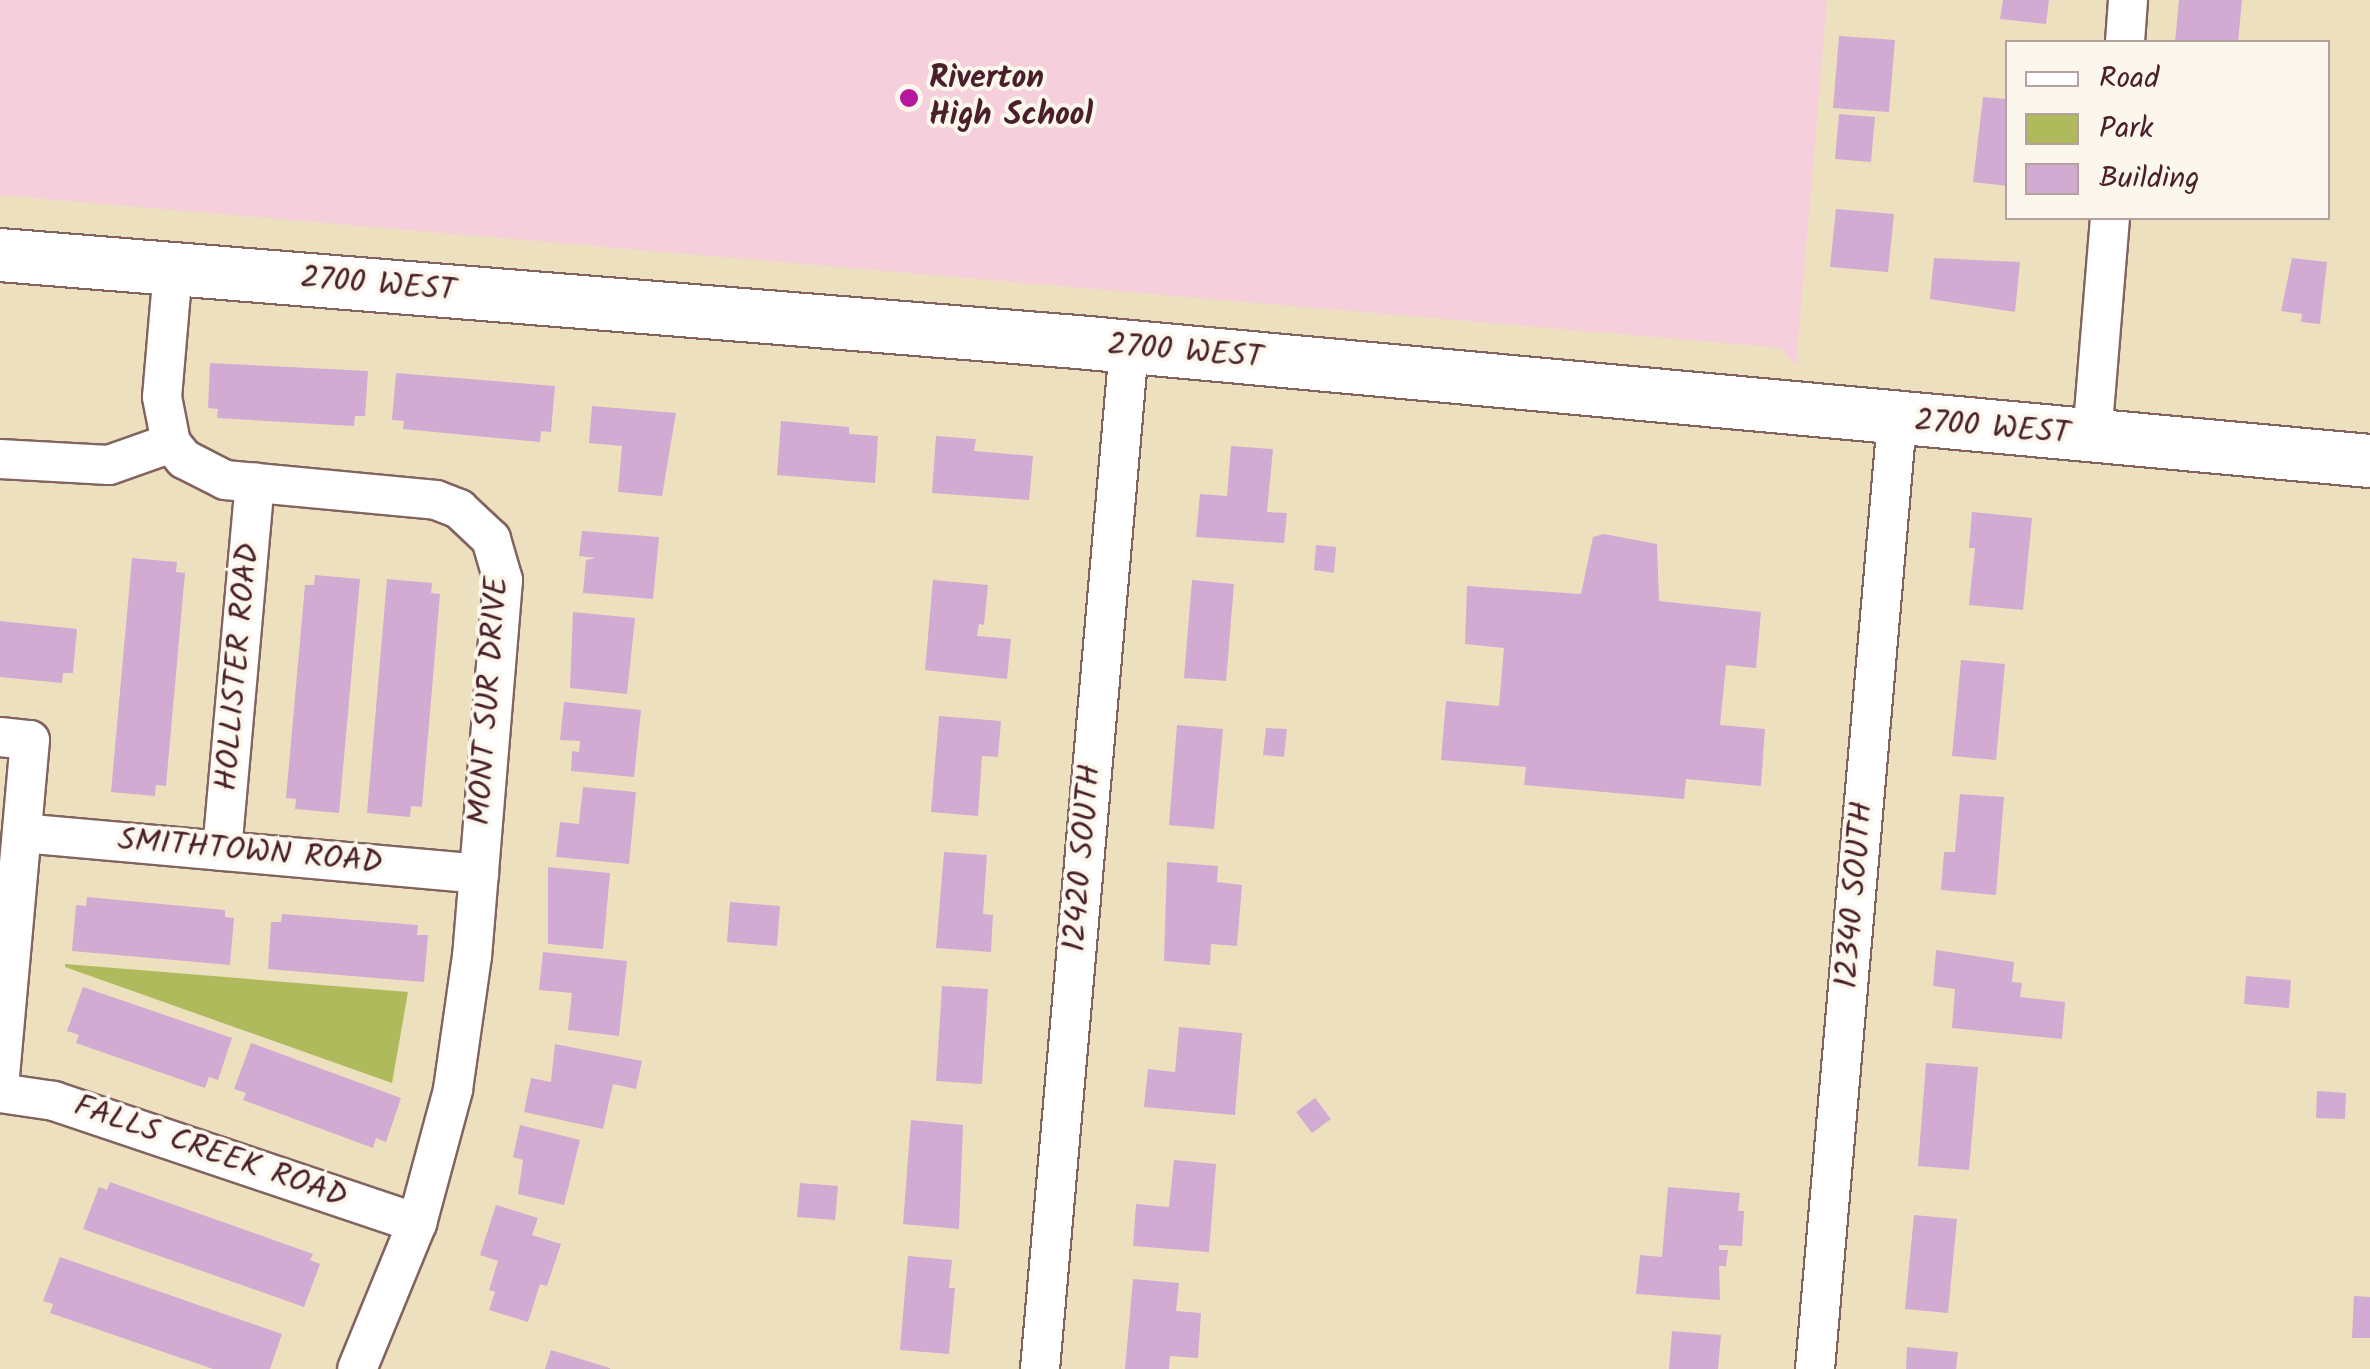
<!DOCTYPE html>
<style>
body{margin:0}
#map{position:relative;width:2370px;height:1369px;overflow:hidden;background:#ede0bf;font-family:Kalam,sans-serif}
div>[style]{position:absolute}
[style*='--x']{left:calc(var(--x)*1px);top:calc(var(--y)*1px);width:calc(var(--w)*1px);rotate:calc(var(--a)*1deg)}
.built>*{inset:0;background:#f5cfdb}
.green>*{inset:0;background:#aeba5c}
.building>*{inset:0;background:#d2abd3}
.roads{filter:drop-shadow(2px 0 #83635f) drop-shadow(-2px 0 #83635f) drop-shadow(0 2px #83635f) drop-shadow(0 -2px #83635f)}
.street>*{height:38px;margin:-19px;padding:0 19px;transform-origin:19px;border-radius:19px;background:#fff}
.secondary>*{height:52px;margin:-26px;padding:0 26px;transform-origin:26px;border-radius:26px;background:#fff}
.dots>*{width:28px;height:28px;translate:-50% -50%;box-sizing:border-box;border:5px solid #fbf7ec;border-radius:50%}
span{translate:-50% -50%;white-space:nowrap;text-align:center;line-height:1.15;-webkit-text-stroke:8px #fbf7ec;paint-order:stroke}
.poi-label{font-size:32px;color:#4a1f2b;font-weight:700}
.left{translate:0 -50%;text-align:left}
.street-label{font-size:32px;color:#4a1f2b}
.legend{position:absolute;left:2005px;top:40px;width:325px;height:180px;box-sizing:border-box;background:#fbf7ec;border:2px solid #b4a19f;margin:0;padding:12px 18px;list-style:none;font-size:30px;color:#4a1f2b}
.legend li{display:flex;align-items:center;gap:20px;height:50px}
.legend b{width:50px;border:2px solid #b4a19f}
</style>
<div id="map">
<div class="built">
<div style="clip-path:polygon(0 0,1827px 0,1796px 366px,1782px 349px,1771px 347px,0 195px)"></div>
</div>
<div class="green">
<div style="clip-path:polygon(65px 964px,408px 992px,392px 1083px,65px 967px)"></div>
</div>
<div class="building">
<div style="clip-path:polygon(2003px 0,2049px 0,2046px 24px,2000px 19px)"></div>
<div style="clip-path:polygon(2179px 0,2242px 0,2238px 42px,2175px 42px)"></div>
<div style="clip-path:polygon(1839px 36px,1895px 40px,1889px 112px,1833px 108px)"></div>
<div style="clip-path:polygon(1983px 97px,2008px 99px,2008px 186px,1973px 182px)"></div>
<div style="clip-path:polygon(1839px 114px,1875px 117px,1871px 162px,1835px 159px)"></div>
<div style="clip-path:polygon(1836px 209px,1894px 214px,1888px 272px,1830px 267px)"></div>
<div style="clip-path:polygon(1934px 258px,2020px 262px,2015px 312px,1930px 299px)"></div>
<div style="clip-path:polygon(2292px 258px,2327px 262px,2320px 324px,2301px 322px,2302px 314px,2281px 311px)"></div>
<div style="clip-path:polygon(210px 363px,368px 371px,365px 416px,355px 416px,354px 426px,217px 418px,218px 409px,208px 408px)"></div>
<div style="clip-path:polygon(396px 373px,555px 386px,551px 432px,541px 431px,540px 442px,403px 429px,404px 421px,392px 420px)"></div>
<div style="clip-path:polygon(592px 406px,676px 413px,662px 496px,618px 492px,622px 446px,589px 443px)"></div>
<div style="clip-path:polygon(781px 421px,849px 427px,849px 434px,878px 436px,875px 483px,777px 475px)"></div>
<div style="clip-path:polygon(936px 436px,976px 439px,974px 451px,1033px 456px,1029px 500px,932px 493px)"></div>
<div style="clip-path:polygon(1231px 446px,1273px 449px,1267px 512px,1287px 513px,1284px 543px,1196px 537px,1200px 494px,1227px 496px)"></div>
<div style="clip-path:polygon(1972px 512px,2032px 518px,2023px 610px,1969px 605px,1975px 548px,1969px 548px)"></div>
<div style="clip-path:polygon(582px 531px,659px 537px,653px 599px,583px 593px,586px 560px,596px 558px,579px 556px)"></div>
<div style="clip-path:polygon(1604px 534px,1657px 544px,1659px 601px,1761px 612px,1756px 668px,1726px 665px,1720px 725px,1765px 729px,1761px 786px,1686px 779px,1684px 799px,1524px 785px,1526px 767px,1441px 760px,1446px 701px,1499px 706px,1504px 648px,1465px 644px,1467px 586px,1581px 594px,1593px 537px)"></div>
<div style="clip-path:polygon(1316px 545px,1336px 547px,1334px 573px,1314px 570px)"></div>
<div style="clip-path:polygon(132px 558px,177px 562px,176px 572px,185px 573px,166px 786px,156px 785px,155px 796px,111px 792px)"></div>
<div style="clip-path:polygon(315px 575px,360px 579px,339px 813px,295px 809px,296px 799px,286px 798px,305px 585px,314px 585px)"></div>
<div style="clip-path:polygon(387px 579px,432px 583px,431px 593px,440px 594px,422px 807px,411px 806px,410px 817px,367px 813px)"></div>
<div style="clip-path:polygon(933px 580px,988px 585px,984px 625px,979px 624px,977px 636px,1011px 639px,1007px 679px,925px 670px)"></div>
<div style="clip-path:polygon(1192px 580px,1234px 584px,1226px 681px,1184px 678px)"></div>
<div style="clip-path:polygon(573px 612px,635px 618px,627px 694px,570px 688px)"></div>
<div style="clip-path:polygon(0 621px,77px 629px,73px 673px,63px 673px,62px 683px,0 677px)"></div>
<div style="clip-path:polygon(1961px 660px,2005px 664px,1996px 760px,1952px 756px)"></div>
<div style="clip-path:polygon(564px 702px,641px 710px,634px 777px,571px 771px,572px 751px,579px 752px,580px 741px,560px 740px)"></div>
<div style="clip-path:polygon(939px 716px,1001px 721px,998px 757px,982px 756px,978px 816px,931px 812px)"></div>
<div style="clip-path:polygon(1177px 725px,1223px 729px,1214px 829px,1169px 825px)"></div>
<div style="clip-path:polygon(1266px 728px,1287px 729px,1284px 757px,1263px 755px)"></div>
<div style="clip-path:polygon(583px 787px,636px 792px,629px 864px,556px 857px,560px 822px,579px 824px)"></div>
<div style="clip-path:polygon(1960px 794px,2004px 797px,1996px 895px,1941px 890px,1944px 852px,1955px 852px)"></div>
<div style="clip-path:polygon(944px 852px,987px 855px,983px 914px,993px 915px,991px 952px,936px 948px)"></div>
<div style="clip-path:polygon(1167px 862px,1218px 866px,1217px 882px,1242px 885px,1237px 946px,1211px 944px,1210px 965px,1164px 961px)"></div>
<div style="clip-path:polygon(548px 867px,610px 873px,603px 949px,548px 944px)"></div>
<div style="clip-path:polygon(87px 897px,225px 910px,225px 917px,234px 918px,230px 965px,72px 951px,76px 905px,86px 906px)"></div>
<div style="clip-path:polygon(730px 902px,780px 906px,777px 946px,727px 942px)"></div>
<div style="clip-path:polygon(282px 914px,418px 925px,417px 935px,428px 935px,424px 982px,268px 969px,271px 922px,281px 922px)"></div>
<div style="clip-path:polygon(1936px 950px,2014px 962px,2012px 982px,2022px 983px,2020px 997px,2065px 1002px,2062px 1039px,1952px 1028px,1955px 989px,1933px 986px)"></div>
<div style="clip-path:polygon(543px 952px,627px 961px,619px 1036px,568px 1030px,572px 993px,539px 990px)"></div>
<div style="clip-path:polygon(2246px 976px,2291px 980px,2289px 1008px,2244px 1004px)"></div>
<div style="clip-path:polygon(942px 986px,988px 989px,982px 1084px,936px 1081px)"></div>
<div style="clip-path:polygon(83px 987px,232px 1038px,218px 1080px,209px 1077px,205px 1088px,76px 1043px,79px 1035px,67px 1031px)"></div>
<div style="clip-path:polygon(1179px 1027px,1242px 1033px,1235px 1115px,1144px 1107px,1148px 1069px,1175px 1072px)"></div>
<div style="clip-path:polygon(251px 1043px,401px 1098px,386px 1142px,376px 1138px,373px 1148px,243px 1100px,246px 1093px,234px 1089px)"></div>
<div style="clip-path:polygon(555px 1044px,642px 1061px,636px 1089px,613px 1084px,603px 1129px,524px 1112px,531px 1078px,551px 1082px)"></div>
<div style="clip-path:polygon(1926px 1063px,1978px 1067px,1969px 1170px,1918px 1166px)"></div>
<div style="clip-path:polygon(2317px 1091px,2346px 1093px,2345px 1119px,2316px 1118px)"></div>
<div style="clip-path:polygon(1315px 1098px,1331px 1119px,1312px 1133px,1296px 1112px)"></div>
<div style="clip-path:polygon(911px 1120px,963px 1125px,959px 1229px,903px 1224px)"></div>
<div style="clip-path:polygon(520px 1125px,580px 1140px,564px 1205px,518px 1194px,523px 1160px,513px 1157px)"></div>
<div style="clip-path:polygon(1174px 1160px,1216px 1164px,1209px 1252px,1133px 1246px,1136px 1204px,1169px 1207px)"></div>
<div style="clip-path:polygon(110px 1182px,313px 1254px,310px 1260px,320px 1264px,304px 1307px,83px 1229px,99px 1187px,107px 1190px)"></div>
<div style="clip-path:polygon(800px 1183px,838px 1186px,835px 1220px,797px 1217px)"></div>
<div style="clip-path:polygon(1668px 1187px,1740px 1193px,1738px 1211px,1744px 1211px,1742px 1246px,1719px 1245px,1719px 1250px,1728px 1250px,1726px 1266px,1719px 1266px,1720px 1300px,1636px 1294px,1640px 1255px,1662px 1257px)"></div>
<div style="clip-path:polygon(496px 1205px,538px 1218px,532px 1235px,561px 1244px,547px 1286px,540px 1284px,528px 1322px,489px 1310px,495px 1292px,489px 1290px,498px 1261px,480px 1255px)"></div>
<div style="clip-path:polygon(1914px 1215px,1957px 1219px,1948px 1313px,1905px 1309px)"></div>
<div style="clip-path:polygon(908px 1256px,952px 1260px,949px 1288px,955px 1288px,949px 1354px,900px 1350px)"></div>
<div style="clip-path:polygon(60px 1257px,282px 1334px,270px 1369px,213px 1369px,50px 1313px,53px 1304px,43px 1301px)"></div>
<div style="clip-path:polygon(1133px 1279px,1179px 1283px,1176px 1311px,1201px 1313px,1198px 1358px,1170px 1356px,1169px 1369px,1125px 1369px)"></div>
<div style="clip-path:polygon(2354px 1296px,2370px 1297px,2370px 1338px,2352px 1338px)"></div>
<div style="clip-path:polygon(1672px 1331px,1721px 1335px,1718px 1369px,1669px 1369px)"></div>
<div style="clip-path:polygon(1907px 1347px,1958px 1352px,1956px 1369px,1906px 1369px)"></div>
<div style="clip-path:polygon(551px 1350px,610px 1368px,610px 1369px,545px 1369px)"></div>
</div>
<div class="roads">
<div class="street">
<div style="--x:2125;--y:42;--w:42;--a:-85.9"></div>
<div style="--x:173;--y:269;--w:128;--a:94.9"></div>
<div style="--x:162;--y:397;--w:47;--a:78.9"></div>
<div style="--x:171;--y:443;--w:21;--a:51"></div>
<div style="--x:184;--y:459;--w:46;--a:27.1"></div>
<div style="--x:225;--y:480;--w:212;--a:5.4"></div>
<div style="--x:436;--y:500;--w:25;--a:21"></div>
<div style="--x:459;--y:509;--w:44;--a:43.2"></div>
<div style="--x:491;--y:539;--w:43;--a:73.7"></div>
<div style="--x:503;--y:580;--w:377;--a:94.7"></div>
<div style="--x:472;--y:956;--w:135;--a:98.1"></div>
<div style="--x:453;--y:1090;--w:138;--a:105.1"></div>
<div style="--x:417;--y:1223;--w:158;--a:112.3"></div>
<div style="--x:2092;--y:437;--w:220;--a:-85.3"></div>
<div style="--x:0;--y:459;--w:109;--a:3.2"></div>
<div style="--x:109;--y:465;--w:66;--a:-19.5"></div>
<div style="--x:0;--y:737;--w:30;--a:6"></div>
<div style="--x:30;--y:740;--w:339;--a:95.1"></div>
<div style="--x:22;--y:833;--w:459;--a:5.1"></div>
<div style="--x:222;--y:851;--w:370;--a:-84.9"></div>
<div style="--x:0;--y:1093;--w:55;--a:8.4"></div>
<div style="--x:54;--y:1101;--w:383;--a:18.6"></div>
<div style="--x:1040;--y:1369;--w:1026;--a:-85.02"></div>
<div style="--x:1815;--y:1369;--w:952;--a:-85.06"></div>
</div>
<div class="secondary">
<div style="--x:0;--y:255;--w:1092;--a:4.62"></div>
<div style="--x:1088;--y:343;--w:1287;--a:5.26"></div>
</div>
</div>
<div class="dots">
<div style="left:909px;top:98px;background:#b5179e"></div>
</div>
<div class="poi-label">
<span class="left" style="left:929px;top:98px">Riverton<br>High School</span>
</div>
<div class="street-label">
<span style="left:378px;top:286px;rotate:5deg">2700 WEST</span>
<span style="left:1185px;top:353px;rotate:5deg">2700 WEST</span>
<span style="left:1992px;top:429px;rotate:5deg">2700 WEST</span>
<span style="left:239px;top:667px;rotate:-85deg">HOLLISTER ROAD</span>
<span style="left:490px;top:701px;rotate:-86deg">MONT SUR DRIVE</span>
<span style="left:250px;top:853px;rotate:5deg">SMITHTOWN ROAD</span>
<span style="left:1084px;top:858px;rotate:-85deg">12420 SOUTH</span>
<span style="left:1856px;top:895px;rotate:-85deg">12340 SOUTH</span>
<span style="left:210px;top:1153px;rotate:19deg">FALLS CREEK ROAD</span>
</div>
<ul class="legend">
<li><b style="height:12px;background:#fff"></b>Road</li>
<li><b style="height:28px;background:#aeba5c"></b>Park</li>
<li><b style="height:28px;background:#d2abd3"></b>Building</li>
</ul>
</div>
